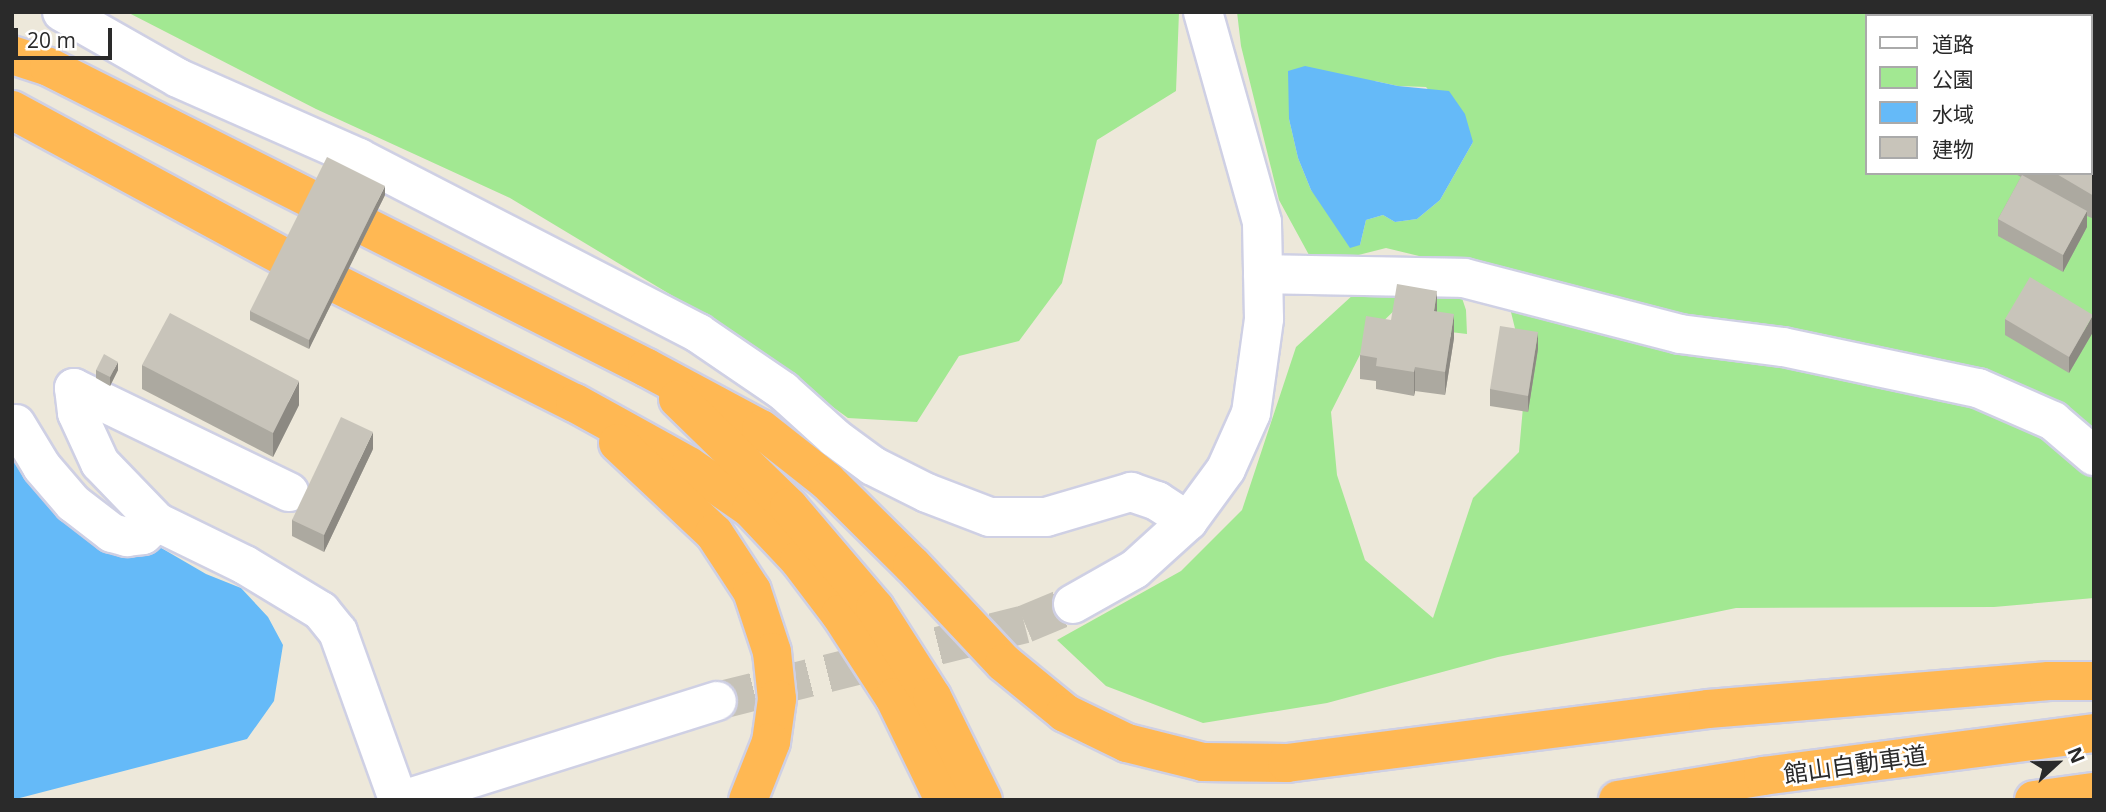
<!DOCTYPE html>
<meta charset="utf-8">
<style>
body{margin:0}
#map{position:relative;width:2106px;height:812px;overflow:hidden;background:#ede8da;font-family:"Open Sans","Noto Sans JP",sans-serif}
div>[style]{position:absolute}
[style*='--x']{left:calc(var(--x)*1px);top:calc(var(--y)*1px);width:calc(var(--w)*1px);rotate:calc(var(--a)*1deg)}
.green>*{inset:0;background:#a2e892}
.water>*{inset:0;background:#65baf8}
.minor-tunnel>*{height:38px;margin-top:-19px;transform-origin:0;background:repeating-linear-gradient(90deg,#c6c2b7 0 38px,transparent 0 57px)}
.roads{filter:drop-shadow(2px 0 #cfd0e4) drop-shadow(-2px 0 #cfd0e4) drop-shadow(0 2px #cfd0e4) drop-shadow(0 -2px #cfd0e4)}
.minor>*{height:38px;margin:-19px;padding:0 19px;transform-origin:19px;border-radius:19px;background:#fff}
.highway>*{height:38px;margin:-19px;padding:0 19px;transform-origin:19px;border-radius:19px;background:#ffb853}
.wall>*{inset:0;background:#aca9a0}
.shaded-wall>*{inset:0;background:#8c8982}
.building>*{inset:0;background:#c8c4ba}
span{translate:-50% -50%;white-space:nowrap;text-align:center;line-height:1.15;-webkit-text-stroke:5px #fff;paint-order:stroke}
.street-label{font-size:24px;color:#2a2a2a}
.frame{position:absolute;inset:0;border:14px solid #2a2a2a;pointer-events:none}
.legend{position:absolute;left:1865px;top:14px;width:228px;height:161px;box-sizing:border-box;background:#fff;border:2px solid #aaa;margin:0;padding:9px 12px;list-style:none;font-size:21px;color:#2a2a2a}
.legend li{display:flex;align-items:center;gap:14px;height:35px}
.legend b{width:35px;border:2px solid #aaa}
.north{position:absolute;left:2022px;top:728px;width:70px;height:70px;-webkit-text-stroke:5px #fff;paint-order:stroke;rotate:68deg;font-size:19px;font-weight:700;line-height:28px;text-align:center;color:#2a2a2a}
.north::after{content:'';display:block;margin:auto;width:24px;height:32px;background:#2a2a2a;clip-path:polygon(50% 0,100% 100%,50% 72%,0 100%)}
.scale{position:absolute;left:14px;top:28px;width:98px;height:32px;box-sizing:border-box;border:4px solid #2a2a2a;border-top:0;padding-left:9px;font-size:21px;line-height:24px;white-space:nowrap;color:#2a2a2a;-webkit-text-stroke:5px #fff;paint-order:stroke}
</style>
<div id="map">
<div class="green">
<div style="clip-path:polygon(127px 12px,1179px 12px,1176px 91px,1097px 140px,1062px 283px,1019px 341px,959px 356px,917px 422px,848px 418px,711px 319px,510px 198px,316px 109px)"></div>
<div style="clip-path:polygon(evenodd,1237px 12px,2094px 12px,2094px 598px,1994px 607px,1736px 608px,1498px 657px,1327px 703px,1203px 723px,1106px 686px,1057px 640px,1181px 571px,1242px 510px,1296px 347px,1354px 294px,1458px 286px,1466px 310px,1467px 334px,1442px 331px,1400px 305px,1371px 333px,1331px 412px,1337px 475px,1365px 560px,1433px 618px,1473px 498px,1519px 452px,1526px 373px,1507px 296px,1452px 264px,1386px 248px,1315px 266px,1279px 200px,1241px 46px,1237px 12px,1866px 16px,2090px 16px,2090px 173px,1866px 173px,1866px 16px,1237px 12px,1375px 81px,1398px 86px,1426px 87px,1473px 142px,1440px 200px,1417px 219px,1395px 222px,1383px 215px,1366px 220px,1360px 245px,1311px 190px,1298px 158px,1289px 119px,1375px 81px)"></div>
</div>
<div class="water">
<div style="clip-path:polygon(1305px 66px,1398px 86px,1449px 91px,1465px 114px,1473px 142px,1440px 200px,1417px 219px,1395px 222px,1383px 215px,1366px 220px,1360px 245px,1350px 248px,1311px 190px,1298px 158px,1289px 119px,1288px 71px)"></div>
<div style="clip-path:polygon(12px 451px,151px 542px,206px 574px,241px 588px,268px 617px,283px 645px,274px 701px,247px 739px,12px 800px)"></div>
</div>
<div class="minor-tunnel">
<div style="--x:717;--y:701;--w:317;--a:-14"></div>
<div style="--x:1025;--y:624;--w:52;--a:-22.6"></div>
</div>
<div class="roads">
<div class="minor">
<div style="--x:62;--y:12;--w:133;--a:29.6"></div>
<div style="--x:178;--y:78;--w:198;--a:23.8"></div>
<div style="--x:359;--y:158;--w:382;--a:27.3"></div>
<div style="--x:698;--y:333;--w:103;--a:34.3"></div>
<div style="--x:783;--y:391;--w:70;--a:42.1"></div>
<div style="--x:835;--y:438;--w:47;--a:36.4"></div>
<div style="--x:873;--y:466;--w:60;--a:26.6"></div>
<div style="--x:927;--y:493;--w:67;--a:20.9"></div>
<div style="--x:990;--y:517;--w:56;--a:0"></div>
<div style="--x:1046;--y:517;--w:89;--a:-16.4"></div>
<div style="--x:1131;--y:492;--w:28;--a:19"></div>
<div style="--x:1157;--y:501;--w:37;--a:33"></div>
<div style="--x:1263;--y:274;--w:201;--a:1.1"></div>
<div style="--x:1464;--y:278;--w:223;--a:14.5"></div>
<div style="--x:1680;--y:334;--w:104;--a:7.2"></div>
<div style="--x:1783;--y:347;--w:199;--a:11.9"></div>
<div style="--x:1978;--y:388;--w:82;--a:23.7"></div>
<div style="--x:2053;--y:421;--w:54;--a:40.5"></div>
<div style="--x:74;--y:388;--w:25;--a:83"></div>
<div style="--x:77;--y:413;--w:55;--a:65.3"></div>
<div style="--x:100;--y:463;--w:82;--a:46"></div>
<div style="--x:157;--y:522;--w:98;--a:26"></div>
<div style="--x:245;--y:565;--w:89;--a:31.2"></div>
<div style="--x:321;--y:611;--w:27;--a:51"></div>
<div style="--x:338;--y:632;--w:178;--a:70.3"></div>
<div style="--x:74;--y:388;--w:239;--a:25.8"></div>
<div style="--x:16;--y:424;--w:50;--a:58.8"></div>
<div style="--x:42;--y:467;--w:48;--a:49.3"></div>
<div style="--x:73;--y:503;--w:49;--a:37.6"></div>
<div style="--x:112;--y:533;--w:16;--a:15"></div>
<div style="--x:127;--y:537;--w:16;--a:-7"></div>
<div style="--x:143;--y:535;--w:19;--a:-43"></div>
<div style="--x:1073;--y:604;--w:71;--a:-29.4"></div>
<div style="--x:1135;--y:569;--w:72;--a:-42.2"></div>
<div style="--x:1188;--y:521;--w:64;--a:-53.8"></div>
<div style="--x:1226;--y:469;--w:61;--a:-65.9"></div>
<div style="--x:1251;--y:413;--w:95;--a:-82.1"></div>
<div style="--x:1264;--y:319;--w:97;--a:-91.2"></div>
<div style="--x:1262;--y:222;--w:218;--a:-105.7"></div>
<div style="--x:403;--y:800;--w:329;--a:-17.5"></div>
</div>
<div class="highway">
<div style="--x:12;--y:55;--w:39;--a:18"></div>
<div style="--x:49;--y:67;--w:669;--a:26.72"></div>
<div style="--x:647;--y:368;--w:129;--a:28.2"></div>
<div style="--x:761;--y:429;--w:84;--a:38.2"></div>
<div style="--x:827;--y:481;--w:120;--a:44.7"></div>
<div style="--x:912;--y:565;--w:134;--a:46.8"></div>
<div style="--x:1004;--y:663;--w:79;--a:39.3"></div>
<div style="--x:1065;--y:713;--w:69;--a:25.8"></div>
<div style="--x:1127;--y:743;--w:78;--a:14"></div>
<div style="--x:1203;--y:762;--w:84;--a:0.7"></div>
<div style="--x:1287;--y:763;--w:424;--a:-7.3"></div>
<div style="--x:1708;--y:709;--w:342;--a:-4.7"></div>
<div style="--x:2049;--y:681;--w:45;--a:0"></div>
<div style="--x:12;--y:110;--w:322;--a:28.4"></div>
<div style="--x:295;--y:263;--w:313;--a:26.6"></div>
<div style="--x:575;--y:403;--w:130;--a:28.9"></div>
<div style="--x:689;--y:466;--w:75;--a:34.7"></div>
<div style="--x:751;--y:509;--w:70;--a:46.7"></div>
<div style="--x:799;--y:560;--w:68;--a:52.8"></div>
<div style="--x:840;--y:614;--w:99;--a:57"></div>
<div style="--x:894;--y:697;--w:114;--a:64.1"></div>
<div style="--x:678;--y:399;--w:155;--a:44.2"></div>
<div style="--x:789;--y:507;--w:133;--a:49.6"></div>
<div style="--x:875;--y:608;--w:106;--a:57.4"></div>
<div style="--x:932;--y:697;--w:115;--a:63.7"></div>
<div style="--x:618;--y:443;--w:132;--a:43.2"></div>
<div style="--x:714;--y:533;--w:69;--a:56.8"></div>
<div style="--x:752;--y:591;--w:64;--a:71.8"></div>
<div style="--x:772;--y:652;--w:47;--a:83.9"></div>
<div style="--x:777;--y:699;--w:43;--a:97.9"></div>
<div style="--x:771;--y:742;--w:62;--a:111.6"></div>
<div style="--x:1618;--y:800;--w:147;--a:-9.4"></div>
<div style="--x:1763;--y:776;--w:334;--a:-7.4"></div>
<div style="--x:2034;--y:800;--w:61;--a:-7.6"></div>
</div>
</div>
<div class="wall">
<div style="clip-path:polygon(2094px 130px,2094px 219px,2087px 216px,2087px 227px,2063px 272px,1998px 236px,1998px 219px,2021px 177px,2014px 173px,2090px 173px)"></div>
<div style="clip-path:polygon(385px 195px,309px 349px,250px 320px,250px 311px)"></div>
<div style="clip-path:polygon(2005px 319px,2093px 332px,2069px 373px,2005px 335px)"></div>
<div style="clip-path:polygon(1391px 320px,1454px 338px,1445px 395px,1415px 391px,1414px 396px,1376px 389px,1376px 381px,1360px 379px,1360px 355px)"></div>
<div style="clip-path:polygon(1538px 349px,1528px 412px,1490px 406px,1490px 389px)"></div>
<div style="clip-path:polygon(142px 365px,299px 405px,273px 457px,142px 389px)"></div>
<div style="clip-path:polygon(96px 370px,118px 370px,110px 386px,96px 378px)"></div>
<div style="clip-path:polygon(373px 449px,324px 552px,292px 536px,292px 520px)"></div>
</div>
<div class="shaded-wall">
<div style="clip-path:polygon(385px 186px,385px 195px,309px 349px,309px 340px)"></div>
<div style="clip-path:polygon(2087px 211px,2087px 227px,2063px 272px,2063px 255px)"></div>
<div style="clip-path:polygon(1437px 291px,1437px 315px,1434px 311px)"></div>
<div style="clip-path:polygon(1454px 314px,1454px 338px,1445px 395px,1445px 372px)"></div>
<div style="clip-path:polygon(2093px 315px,2093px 332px,2069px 373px,2069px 357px)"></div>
<div style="clip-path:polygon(1538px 332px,1538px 349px,1528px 412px,1528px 396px)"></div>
<div style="clip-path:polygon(118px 362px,118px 370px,110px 386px,110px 377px)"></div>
<div style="clip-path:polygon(1415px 367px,1415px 391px,1414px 396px,1414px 372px)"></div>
<div style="clip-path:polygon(299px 381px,299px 405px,273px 457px,273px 433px)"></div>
<div style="clip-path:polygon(373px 432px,373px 449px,324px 552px,324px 535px)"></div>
</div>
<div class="building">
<div style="clip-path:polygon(2090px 128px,2094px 130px,2094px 196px,2055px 173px,2090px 173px)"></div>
<div style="clip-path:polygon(327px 157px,385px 186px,309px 340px,250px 311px)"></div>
<div style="clip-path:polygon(2022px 175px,2087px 211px,2063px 255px,1998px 219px)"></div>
<div style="clip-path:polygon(2030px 277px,2093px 315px,2069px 357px,2005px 319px)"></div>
<div style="clip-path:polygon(1397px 284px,1437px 291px,1434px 311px,1454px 314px,1445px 372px,1415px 367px,1414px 372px,1376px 366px,1377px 358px,1360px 355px,1366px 316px,1391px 320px)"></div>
<div style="clip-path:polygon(170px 313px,299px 381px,273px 433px,142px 365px)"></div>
<div style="clip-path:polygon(1500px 326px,1538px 332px,1528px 396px,1490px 389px)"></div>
<div style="clip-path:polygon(104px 354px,118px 362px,110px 377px,96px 370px)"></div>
<div style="clip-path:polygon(341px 417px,373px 432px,324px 535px,292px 520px)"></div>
</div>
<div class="street-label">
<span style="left:1855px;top:764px;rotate:-8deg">館山自動車道</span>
</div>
<div class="frame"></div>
<ul class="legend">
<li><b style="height:9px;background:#fff"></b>道路</li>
<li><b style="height:19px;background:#a2e892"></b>公園</li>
<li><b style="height:19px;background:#65baf8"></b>水域</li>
<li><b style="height:19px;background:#c8c4ba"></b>建物</li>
</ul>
<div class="north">N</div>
<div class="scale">20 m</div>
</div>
